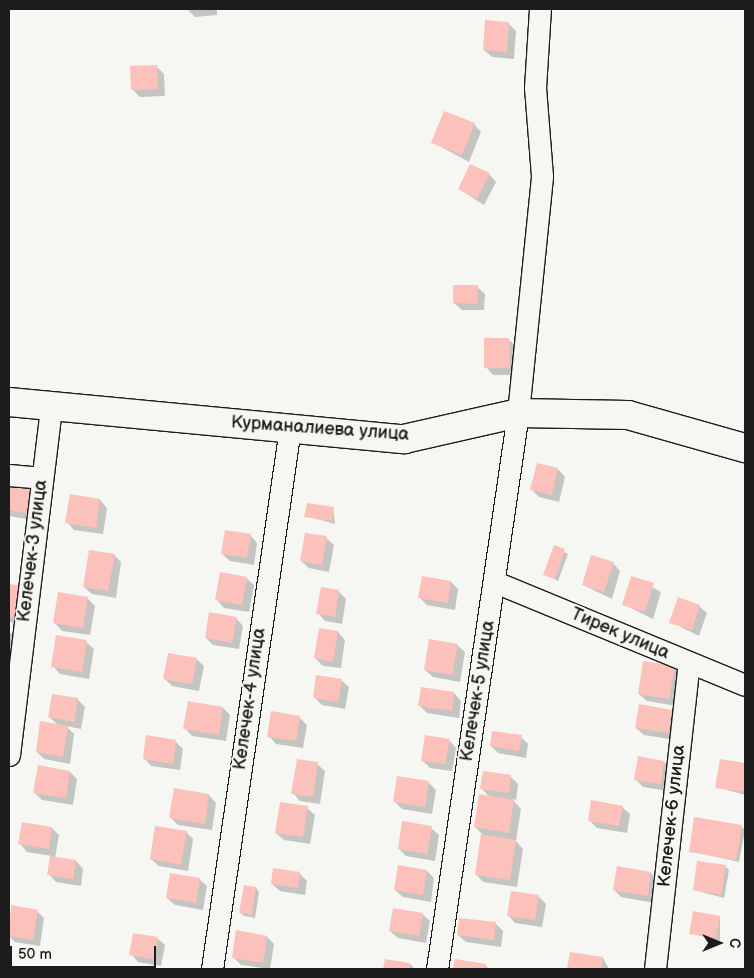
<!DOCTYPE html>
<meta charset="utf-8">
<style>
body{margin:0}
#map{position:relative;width:754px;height:978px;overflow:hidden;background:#f6f6f2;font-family:"Balsamiq Sans",sans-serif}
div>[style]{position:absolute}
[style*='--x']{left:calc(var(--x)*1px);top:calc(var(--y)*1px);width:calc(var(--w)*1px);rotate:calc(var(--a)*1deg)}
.shadow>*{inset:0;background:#0003}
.building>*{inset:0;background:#fdc1bb}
.roads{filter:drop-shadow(1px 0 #1c1c1c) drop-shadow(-1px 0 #1c1c1c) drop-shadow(0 1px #1c1c1c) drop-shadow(0 -1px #1c1c1c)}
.street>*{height:21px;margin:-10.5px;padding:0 10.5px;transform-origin:10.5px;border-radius:10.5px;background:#f6f6f2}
.secondary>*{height:28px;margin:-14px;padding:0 14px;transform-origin:14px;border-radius:14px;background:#f6f6f2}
span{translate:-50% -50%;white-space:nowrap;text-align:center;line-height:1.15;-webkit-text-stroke:4px #f6f6f2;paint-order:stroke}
.street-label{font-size:18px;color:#1c1c1c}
.frame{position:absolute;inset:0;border:10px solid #1c1c1c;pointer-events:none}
.north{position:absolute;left:694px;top:918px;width:50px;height:50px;-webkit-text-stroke:4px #f6f6f2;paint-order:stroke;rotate:90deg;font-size:14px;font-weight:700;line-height:20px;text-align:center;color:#1c1c1c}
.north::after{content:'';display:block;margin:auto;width:18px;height:22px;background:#1c1c1c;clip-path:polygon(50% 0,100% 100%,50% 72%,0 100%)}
.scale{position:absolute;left:10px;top:946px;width:146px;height:22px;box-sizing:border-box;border:2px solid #1c1c1c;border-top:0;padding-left:6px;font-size:15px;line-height:18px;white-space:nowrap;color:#1c1c1c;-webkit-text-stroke:4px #f6f6f2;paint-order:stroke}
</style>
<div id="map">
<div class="shadow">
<div style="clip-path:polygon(187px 9px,217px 9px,217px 15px,195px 17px)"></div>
<div style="clip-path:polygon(508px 23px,516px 31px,514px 59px,492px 57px,484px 50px)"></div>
<div style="clip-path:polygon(157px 67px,164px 74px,165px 96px,140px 97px,132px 89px)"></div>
<div style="clip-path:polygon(474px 124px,481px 132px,469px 162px,432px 142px)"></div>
<div style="clip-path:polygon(489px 174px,496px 182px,484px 205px,459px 189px)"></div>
<div style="clip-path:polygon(477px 287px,485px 294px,484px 310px,462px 310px,454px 303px)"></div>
<div style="clip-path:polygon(508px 339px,516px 346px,516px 375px,493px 375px,486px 367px)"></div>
<div style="clip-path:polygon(558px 469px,565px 477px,559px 502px,539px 497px,532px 490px)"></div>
<div style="clip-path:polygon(9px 485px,39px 521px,9px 516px)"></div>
<div style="clip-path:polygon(71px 495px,100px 500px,107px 508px,103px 534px,74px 530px,67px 522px)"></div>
<div style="clip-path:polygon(333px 508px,335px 524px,306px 516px)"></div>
<div style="clip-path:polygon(250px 535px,257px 543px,254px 565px,230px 561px,222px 554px)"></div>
<div style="clip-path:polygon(326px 538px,334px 545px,329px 572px,309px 568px,301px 561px)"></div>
<div style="clip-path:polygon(554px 547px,568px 554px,558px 581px,545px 574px)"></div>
<div style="clip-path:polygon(114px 555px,121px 562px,116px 598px,92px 594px,84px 587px)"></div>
<div style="clip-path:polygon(613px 563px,620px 571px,612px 599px,583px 585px)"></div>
<div style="clip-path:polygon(632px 577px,661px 592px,653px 619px,623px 604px)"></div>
<div style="clip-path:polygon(246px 578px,254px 585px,249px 612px,224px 608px,217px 600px)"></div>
<div style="clip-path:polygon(451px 582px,458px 589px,455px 610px,427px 605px,420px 598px)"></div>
<div style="clip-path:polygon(9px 585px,20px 587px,23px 625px,9px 622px)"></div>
<div style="clip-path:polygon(338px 591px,346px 599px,342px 624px,325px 621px,318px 613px)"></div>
<div style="clip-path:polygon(87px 598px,95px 606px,90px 635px,62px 631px,55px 623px)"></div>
<div style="clip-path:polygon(699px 606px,707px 613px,699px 636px,671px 622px)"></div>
<div style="clip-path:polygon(236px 618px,243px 626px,239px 649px,213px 645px,206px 638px)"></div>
<div style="clip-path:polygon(9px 632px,20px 640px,16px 666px,9px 664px)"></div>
<div style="clip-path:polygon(338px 632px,345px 640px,341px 668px,323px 666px,315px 658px)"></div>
<div style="clip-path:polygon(86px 642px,94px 649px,89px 679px,60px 674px,53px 666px)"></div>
<div style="clip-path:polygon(457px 645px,465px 652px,460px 682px,433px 677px,425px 670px)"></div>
<div style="clip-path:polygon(196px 659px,204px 666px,199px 691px,172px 686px,165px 679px)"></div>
<div style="clip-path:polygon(674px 667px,681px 675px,676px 706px,647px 701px,639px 694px)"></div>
<div style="clip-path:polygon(341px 680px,349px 687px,345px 709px,322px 705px,314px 697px)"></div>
<div style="clip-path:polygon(454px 693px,461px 701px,459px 718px,427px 713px,419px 705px)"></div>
<div style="clip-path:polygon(77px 699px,85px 707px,81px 729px,66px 726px,74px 734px,70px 764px,44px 759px,37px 752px,58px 725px,49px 717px)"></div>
<div style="clip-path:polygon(223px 708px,230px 715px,226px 741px,192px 736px,185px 728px)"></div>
<div style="clip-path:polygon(671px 711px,679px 718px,675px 740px,644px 735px,636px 728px)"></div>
<div style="clip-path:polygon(299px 717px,307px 725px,303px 748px,276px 744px,269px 736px)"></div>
<div style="clip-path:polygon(521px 737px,528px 744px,526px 758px,498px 753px,491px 746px)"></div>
<div style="clip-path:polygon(449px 740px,456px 748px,452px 771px,430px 768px,422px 760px)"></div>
<div style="clip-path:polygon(176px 742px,183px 749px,180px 770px,151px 766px,144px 758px)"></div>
<div style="clip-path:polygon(639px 758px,664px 762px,671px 769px,668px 791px,643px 787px,636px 780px)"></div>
<div style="clip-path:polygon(721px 761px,745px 764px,745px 795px,717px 787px)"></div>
<div style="clip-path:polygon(317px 764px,325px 771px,320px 804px,300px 801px,293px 793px)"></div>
<div style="clip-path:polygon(70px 772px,77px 779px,73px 805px,42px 800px,34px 792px)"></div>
<div style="clip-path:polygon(511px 777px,518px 784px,516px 800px,512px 799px,521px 809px,516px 841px,523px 849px,517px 887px,483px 882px,476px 874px,483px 835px,475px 827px,490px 797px,481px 788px)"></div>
<div style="clip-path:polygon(429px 783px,436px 790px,432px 814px,402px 809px,394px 801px)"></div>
<div style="clip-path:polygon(209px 795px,216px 803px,212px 830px,178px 825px,170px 817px)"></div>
<div style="clip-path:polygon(622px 807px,630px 814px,627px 833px,597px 828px,589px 820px)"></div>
<div style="clip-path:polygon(307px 808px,315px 815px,310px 844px,284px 840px,276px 833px)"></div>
<div style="clip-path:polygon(741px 826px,745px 830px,739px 862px,690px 851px)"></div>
<div style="clip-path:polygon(52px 828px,59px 835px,55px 858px,76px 861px,83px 869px,81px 886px,56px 882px,49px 874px,52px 856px,27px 852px,20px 844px)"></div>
<div style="clip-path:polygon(431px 828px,439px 835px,435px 861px,406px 856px,399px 849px)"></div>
<div style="clip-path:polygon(186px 832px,193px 839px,188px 871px,159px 866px,151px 859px)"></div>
<div style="clip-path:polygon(725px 866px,729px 870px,724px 898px,694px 890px)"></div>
<div style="clip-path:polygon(618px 868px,651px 873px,658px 881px,655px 903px,621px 897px,614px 890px)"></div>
<div style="clip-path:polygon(274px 870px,300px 874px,307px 881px,305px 895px,280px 891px,272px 884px)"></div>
<div style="clip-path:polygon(427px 871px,434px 878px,431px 902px,403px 897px,395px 890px)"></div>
<div style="clip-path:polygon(199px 879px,207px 886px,203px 910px,175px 905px,167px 898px)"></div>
<div style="clip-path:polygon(256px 888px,259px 892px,255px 918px,244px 916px,241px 913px)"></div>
<div style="clip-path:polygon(539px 897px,546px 904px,542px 927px,515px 923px,508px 915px)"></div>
<div style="clip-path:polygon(12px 907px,37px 911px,44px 918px,40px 946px,15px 942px,9px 936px)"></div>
<div style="clip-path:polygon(422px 914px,430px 921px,426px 943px,398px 938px,390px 931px)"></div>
<div style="clip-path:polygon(720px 917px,720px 941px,690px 933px)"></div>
<div style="clip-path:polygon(496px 924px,503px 931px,501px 947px,466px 942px,458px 935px)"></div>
<div style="clip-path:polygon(237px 932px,267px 937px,274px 944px,270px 969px,241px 965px,233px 957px)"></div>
<div style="clip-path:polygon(157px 938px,165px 945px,161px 966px,138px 962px,131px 954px)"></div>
<div style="clip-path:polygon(603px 958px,609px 969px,568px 968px)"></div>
<div style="clip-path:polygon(386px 960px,410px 964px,415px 969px,384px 969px)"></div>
<div style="clip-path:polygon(456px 960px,485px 965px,489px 969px,454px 969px)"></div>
</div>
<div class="building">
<div style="clip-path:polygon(485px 20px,509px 22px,507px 52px,483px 50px)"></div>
<div style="clip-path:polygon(157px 65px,158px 89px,131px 90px,130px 66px)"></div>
<div style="clip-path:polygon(444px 111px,475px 123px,462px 155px,431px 143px)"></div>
<div style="clip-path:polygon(470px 164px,490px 173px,477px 199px,458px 189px)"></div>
<div style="clip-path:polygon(453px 285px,478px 285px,477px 304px,453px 303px)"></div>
<div style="clip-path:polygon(484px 338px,509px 338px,510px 368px,484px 368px)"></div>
<div style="clip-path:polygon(537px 463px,558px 468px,552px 495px,530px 490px)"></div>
<div style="clip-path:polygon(9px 483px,36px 488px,32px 514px,9px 510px)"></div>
<div style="clip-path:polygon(70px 494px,100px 499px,96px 528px,65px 523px)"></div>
<div style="clip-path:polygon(307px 503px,334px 507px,332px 521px,304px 517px)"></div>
<div style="clip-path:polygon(225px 530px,251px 534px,247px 558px,221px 554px)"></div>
<div style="clip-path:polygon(305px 533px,327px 536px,322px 565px,300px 561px)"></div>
<div style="clip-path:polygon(554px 545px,565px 549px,555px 579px,543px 575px)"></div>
<div style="clip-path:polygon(89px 550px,115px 554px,108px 591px,83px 587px)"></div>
<div style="clip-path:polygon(591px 555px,614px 562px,604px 592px,582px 585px)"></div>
<div style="clip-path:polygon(220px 572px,247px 577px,242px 605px,215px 600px)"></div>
<div style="clip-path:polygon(422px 576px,451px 581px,448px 603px,418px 598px)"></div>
<div style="clip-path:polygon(631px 576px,654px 583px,645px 612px,622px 605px)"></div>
<div style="clip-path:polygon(9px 584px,21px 586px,16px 618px,9px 617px)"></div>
<div style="clip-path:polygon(321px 587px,339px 590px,335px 617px,316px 614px)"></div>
<div style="clip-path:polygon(58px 592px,88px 597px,83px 628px,53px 623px)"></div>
<div style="clip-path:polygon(678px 597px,700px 605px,692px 630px,669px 623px)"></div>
<div style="clip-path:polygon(209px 612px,237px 617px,232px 643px,205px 638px)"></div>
<div style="clip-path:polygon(319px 628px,338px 631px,333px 662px,314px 658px)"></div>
<div style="clip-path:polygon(56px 635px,87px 640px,82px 672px,51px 667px)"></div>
<div style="clip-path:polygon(429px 639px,458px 644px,452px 675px,424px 670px)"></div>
<div style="clip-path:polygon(168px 653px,197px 658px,192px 684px,163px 679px)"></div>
<div style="clip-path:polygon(643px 661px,675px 666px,669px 699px,638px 694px)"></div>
<div style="clip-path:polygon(316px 675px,342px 679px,338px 702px,313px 698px)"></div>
<div style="clip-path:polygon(421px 687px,454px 692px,452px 711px,418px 706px)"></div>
<div style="clip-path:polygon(52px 694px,78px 698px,74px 722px,48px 717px)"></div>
<div style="clip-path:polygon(188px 701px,223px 707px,219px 735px,183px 729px)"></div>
<div style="clip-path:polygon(639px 704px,672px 710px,668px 733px,635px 728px)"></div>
<div style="clip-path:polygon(271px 711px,300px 716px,296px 741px,267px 737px)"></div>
<div style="clip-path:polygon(40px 721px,68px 726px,63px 757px,36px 752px)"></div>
<div style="clip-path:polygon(492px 731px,522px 735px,519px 751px,490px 746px)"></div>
<div style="clip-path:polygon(146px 735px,176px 740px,173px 764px,143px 759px)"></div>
<div style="clip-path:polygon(425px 735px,450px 739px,445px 764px,421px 761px)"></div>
<div style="clip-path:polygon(638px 756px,664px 761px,661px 784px,634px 780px)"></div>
<div style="clip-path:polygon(297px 759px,318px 762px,313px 797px,291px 794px)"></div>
<div style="clip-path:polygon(720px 759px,745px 763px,745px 792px,715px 788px)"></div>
<div style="clip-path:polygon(38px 765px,70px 771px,66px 798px,33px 793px)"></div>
<div style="clip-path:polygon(483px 771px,511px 775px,509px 793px,480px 789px)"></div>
<div style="clip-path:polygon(397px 776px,429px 781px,425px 807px,393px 802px)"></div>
<div style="clip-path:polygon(174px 788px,209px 794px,205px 824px,169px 818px)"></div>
<div style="clip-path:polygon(479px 794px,514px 800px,509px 833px,474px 827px)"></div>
<div style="clip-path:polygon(591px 800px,623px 806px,619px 826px,588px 821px)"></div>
<div style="clip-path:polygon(280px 802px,308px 806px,303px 837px,275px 833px)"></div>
<div style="clip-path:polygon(694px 817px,742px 825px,736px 860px,689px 852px)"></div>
<div style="clip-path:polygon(402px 821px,432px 826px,427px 854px,398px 849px)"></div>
<div style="clip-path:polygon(22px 822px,52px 827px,49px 849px,18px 844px)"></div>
<div style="clip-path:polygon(155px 826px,187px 831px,181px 865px,150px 859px)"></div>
<div style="clip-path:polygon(481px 834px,516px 840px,510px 880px,475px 875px)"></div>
<div style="clip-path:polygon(50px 856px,76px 860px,73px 879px,47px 875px)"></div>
<div style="clip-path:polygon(697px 861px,726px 865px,721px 895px,693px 890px)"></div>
<div style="clip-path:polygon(398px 865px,427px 870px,423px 895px,394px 890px)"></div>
<div style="clip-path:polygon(617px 866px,651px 872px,648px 896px,613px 890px)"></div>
<div style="clip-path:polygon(273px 868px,300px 872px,298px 888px,271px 884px)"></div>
<div style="clip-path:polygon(170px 873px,200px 878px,196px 903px,166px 898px)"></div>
<div style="clip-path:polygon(244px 885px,256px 887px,252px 915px,239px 913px)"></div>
<div style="clip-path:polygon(511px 891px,539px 895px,535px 920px,507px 916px)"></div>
<div style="clip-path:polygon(11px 905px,38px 910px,33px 940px,9px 936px)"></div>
<div style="clip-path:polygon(393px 908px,423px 913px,419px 936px,389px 931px)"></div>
<div style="clip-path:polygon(693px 911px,720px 916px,716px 938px,689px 934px)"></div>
<div style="clip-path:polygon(459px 918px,496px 922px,494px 940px,457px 935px)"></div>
<div style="clip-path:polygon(236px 930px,267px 936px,263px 963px,232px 958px)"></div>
<div style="clip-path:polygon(133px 933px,158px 937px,154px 959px,129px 955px)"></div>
<div style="clip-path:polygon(570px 952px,603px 957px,601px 969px,567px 969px)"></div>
<div style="clip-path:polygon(385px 959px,410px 963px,409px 969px,383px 969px)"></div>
<div style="clip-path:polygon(455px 959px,486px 964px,485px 969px,453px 969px)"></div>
</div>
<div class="roads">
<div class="street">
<div style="--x:9;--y:475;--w:33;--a:5"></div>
<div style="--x:495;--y:582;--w:270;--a:22.4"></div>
<div style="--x:9;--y:755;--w:352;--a:-83.1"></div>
<div style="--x:212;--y:969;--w:547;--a:-81.8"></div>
<div style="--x:437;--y:969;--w:562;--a:-81.71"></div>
<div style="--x:518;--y:413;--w:238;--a:-84.2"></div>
<div style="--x:542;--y:176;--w:88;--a:-94.5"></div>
<div style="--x:535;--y:88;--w:79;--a:-86.4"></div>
<div style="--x:655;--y:969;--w:308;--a:-83.7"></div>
</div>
<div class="secondary">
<div style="--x:9;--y:402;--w:397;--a:5.4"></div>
<div style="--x:404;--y:439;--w:117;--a:-12.8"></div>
<div style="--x:518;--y:413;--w:110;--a:1"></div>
<div style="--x:628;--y:415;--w:122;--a:15.8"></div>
</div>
</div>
<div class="street-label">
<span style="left:320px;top:429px;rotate:4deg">Курманалиева улица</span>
<span style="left:33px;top:551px;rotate:-83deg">Келечек-3 улица</span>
<span style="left:620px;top:634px;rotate:23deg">Тирек улица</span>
<span style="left:478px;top:691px;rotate:-81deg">Келечек-5 улица</span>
<span style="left:250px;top:699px;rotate:-82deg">Келечек-4 улица</span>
<span style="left:672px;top:816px;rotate:-84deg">Келечек-6 улица</span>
</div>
<div class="frame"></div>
<div class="north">С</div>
<div class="scale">50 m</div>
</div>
